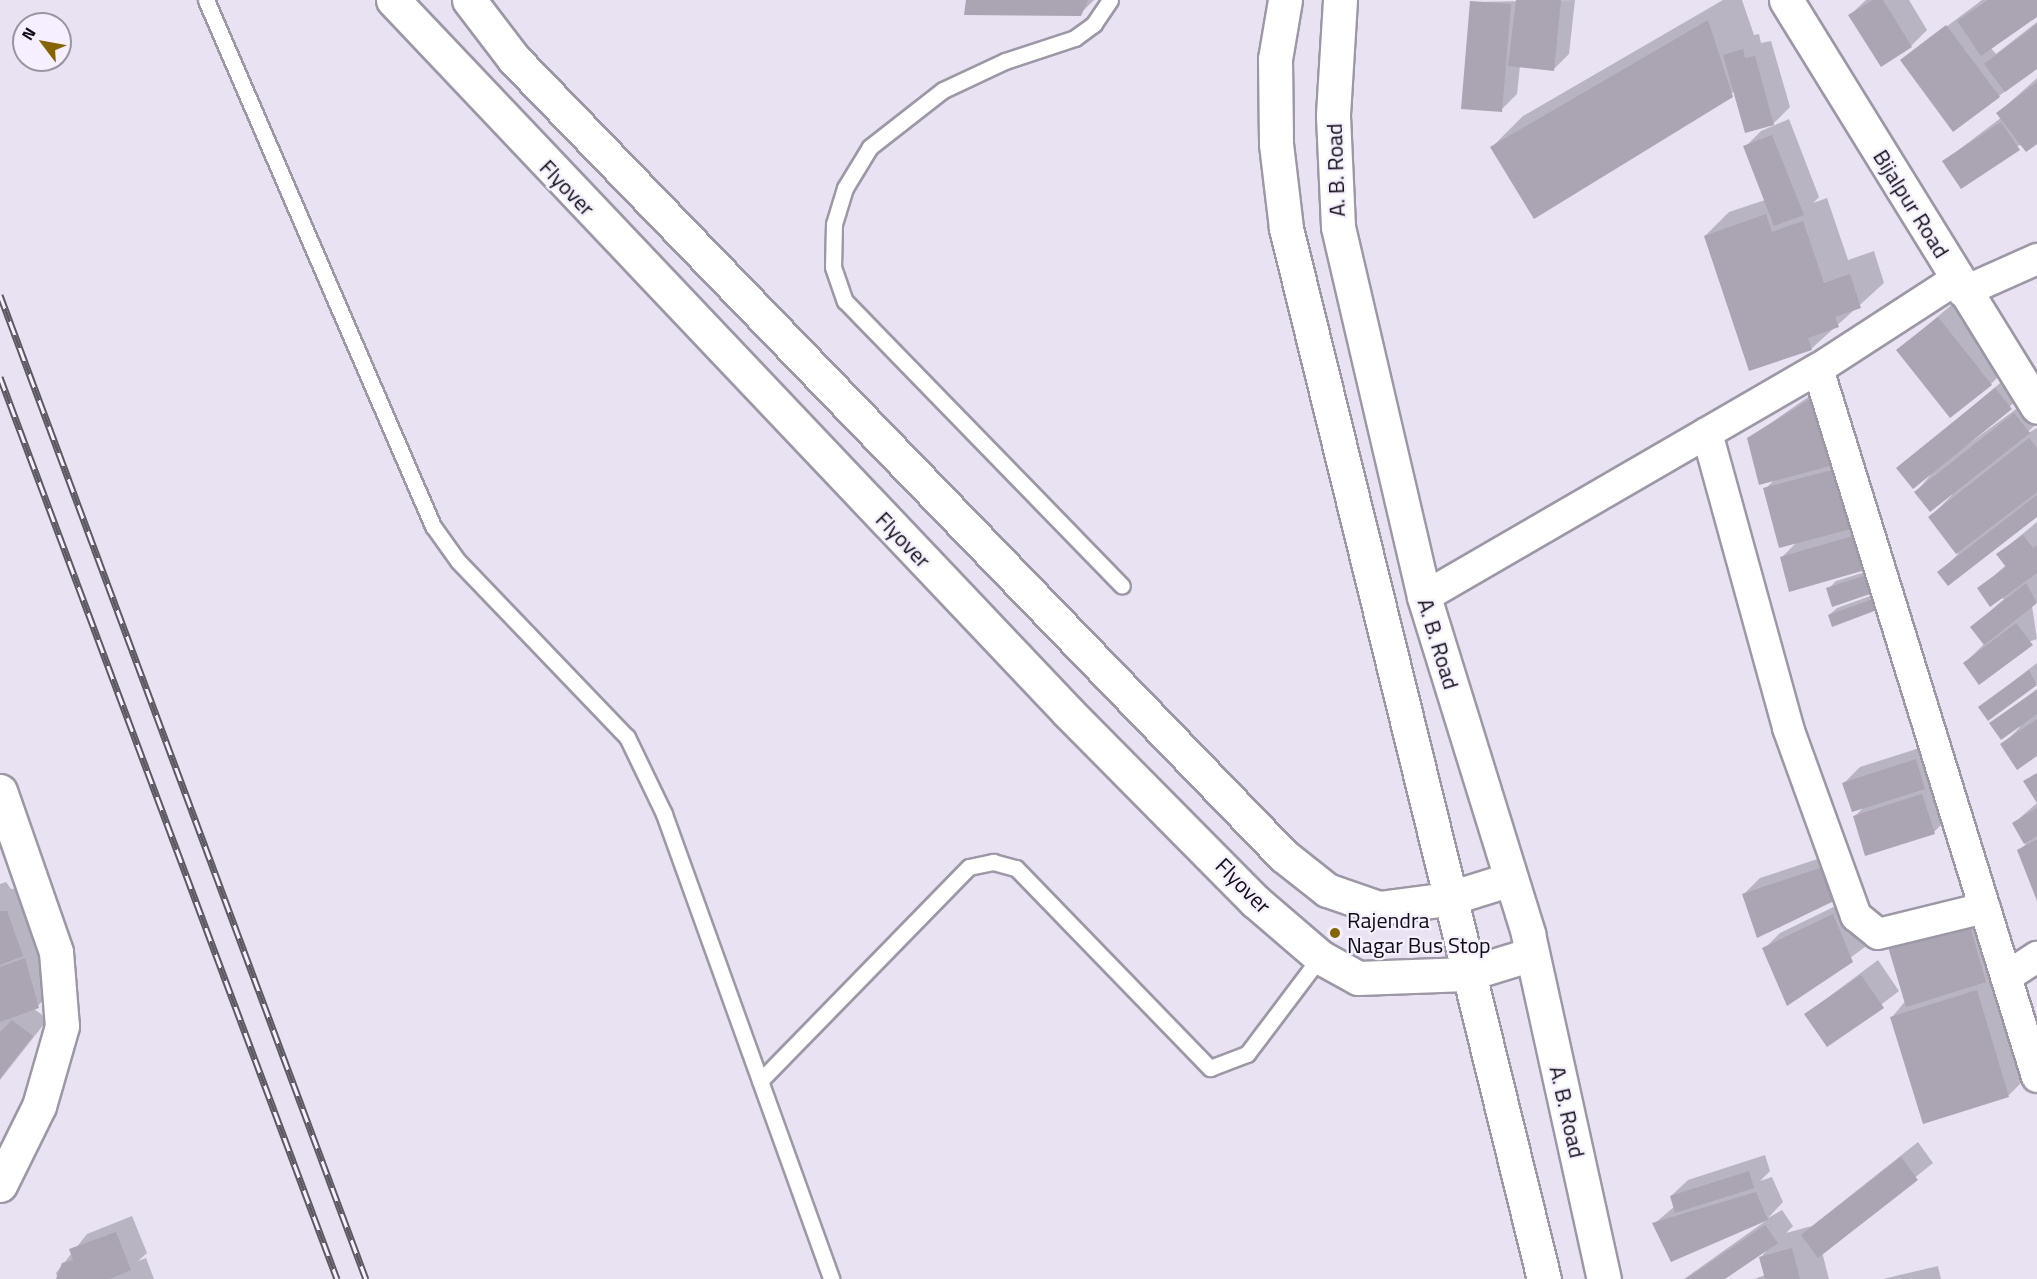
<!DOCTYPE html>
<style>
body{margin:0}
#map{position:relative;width:2037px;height:1279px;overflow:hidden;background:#e8e2f2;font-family:"Titillium Web",sans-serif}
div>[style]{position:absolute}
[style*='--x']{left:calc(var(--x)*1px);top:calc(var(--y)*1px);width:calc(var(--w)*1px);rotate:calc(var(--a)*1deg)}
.shadow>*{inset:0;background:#0003}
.building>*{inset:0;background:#aaa4b3}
.roads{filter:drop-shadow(2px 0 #9d97a6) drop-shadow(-2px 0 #9d97a6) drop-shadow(0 2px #9d97a6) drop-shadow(0 -2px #9d97a6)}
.service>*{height:15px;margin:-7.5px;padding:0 7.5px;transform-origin:7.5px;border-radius:7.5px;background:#fff}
.minor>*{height:30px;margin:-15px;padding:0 15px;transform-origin:15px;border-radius:15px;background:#fff}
.tertiary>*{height:33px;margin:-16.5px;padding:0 16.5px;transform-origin:16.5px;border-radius:16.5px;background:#fff}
.secondary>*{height:33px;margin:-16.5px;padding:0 16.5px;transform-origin:16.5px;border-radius:16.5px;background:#fff}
.rail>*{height:7px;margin-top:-3.5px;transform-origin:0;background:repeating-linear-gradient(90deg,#f5efff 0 14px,#5d5962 0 28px);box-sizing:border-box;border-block:2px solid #5d5962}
.dots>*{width:16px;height:16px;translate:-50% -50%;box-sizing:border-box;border:3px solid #f5efff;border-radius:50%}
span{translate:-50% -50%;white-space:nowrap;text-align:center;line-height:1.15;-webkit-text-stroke:4.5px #f5efff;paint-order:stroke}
.street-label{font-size:22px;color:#100d13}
.poi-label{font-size:22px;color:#100d13}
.left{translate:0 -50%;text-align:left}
.north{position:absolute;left:12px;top:12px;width:60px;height:60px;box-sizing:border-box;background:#f5efff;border:2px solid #9995a1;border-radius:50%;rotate:302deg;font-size:16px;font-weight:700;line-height:24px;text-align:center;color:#100d13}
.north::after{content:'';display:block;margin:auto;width:21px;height:27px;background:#866400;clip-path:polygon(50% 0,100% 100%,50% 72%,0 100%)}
</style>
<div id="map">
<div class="shadow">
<div style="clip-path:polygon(967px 0,1094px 0,1080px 14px)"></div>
<div style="clip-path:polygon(1575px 0,1569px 54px,1553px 70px,1520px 66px,1517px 94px,1501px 110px,1472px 2px)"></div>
<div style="clip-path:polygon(1723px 0,1742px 0,1754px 35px,1759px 34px,1761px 43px,1771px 41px,1790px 107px,1771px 126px,1735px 92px,1492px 147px,1523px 116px)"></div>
<div style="clip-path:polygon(1866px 0,1909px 0,1927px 30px,1911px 46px,1850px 15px)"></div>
<div style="clip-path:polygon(1982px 0,2037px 0,2037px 15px,1990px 47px,1996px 54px,2037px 22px,2037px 67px,1999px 96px,1902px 60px)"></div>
<div style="clip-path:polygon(2037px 78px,2037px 142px,1944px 161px,2002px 117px,1998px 113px)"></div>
<div style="clip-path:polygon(1789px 119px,1819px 197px,1813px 203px,1827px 198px,1848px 260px,1874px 251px,1884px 283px,1811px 349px,1705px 236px,1729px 212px,1765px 200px,1745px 147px,1761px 131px)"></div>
<div style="clip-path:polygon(1955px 302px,2007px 368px,1991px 384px,1898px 350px)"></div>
<div style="clip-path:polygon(2012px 373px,2027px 392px,1936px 468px,2031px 398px,2037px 406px,2037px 423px,2026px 434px,2037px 428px,2037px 515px,1939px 573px,1958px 554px,1930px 517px,1952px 495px,1916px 492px,1934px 471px,1898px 469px)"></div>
<div style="clip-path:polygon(1831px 381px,1878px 553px,1862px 570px,1781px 558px,1798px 541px,1765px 489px,1774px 480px,1748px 439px)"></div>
<div style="clip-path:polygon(2037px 522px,2037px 602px,2032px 606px,2037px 639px,1965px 663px,1985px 643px,1972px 627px,2004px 599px,1979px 589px,2006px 565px,1998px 554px)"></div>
<div style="clip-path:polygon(1878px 568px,1883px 583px,1828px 589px,1836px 581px)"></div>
<div style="clip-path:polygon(1881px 592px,1876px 609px,1829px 615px,1837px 608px)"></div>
<div style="clip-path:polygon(2037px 663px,2037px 683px,1988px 719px,1980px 707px)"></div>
<div style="clip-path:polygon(2037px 689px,2037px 754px,2002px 745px,2020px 727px,1991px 723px)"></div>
<div style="clip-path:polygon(1932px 744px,1940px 771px,1930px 782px,1938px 779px,1950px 816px,1934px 832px,1854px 817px,1864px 807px,1844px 783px,1860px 767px)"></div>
<div style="clip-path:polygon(2037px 803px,2037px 897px,2019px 851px,2026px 844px,2014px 823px)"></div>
<div style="clip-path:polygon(1842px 851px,1854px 882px,1744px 894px,1760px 878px)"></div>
<div style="clip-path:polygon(6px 882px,11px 889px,31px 887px,63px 983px,34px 1009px,48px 1019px,0 1080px,0 884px)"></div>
<div style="clip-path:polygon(1850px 899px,1869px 944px,1788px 1004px,1764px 949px,1780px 933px)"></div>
<div style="clip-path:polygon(1984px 907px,2033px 1071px,2009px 1095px,1924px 1122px,1892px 1017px)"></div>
<div style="clip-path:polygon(1878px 960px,1899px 991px,1828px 1045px,1806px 1014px)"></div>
<div style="clip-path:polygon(1918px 1142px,1933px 1163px,1822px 1252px,1829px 1279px,1754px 1279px,1765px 1275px,1761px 1257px,1767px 1250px,1722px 1279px,1684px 1279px,1767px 1220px,1654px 1224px,1675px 1206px,1671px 1196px,1688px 1180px,1765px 1155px,1770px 1171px,1760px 1181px,1772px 1177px,1783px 1202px,1768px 1218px,1782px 1210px,1793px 1226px,1786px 1233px,1812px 1226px)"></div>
<div style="clip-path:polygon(132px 1216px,147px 1253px,138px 1261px,146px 1258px,154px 1279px,58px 1279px,56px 1273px,87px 1234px)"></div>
<div style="clip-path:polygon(1938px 1266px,1941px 1279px,1883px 1279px)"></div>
</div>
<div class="building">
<div style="clip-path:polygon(966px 0,1088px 0,1081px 16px,964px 15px)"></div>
<div style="clip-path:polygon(1516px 0,1561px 0,1554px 71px,1508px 66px)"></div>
<div style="clip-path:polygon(1873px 0,1883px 0,1912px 47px,1881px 67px,1848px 15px)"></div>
<div style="clip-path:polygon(1988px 0,2037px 0,2037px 17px,1981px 56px,1957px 21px)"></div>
<div style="clip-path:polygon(1470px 1px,1511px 4px,1502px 112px,1461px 109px)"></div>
<div style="clip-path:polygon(1708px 20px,1733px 97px,1534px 219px,1490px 147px)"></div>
<div style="clip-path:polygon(2037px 24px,2037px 69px,2005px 92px,1984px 64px)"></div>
<div style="clip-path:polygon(1946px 25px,2000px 97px,1953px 132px,1900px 60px)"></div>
<div style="clip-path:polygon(1743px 49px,1745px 58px,1755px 56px,1774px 125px,1745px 133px,1723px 55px)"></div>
<div style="clip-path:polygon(2037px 82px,2037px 144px,2026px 152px,1996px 113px)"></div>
<div style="clip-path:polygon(2001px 122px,2020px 150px,1961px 189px,1942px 161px)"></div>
<div style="clip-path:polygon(1772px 135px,1804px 215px,1774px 226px,1743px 146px)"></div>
<div style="clip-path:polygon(1766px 214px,1772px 232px,1803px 221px,1824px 283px,1850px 274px,1861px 308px,1835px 317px,1839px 327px,1808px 338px,1812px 350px,1749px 371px,1704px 236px)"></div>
<div style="clip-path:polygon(1938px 317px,1992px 385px,1950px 418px,1896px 350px)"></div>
<div style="clip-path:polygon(1995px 388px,2012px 409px,1913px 489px,1896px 468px)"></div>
<div style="clip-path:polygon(1815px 396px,1837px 464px,1759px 485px,1747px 438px)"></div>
<div style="clip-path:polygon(2014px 413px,2030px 433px,1930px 512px,1914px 492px)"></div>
<div style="clip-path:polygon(2029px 438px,2037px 448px,2037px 492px,1956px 554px,1928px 517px)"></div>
<div style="clip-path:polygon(1836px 469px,1851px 529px,1779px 548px,1763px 488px)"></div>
<div style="clip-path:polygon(2037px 495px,2037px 517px,1948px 586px,1937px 572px)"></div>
<div style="clip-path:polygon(2023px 535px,2033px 548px,2037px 545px,2037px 573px,1990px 607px,1977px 588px,2006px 567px,1996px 554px)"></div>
<div style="clip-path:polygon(1853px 536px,1862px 571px,1789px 592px,1780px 557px)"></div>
<div style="clip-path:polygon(1870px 574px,1876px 592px,1832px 607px,1826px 588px)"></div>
<div style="clip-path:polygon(2026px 583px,2037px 603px,1984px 645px,1970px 627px)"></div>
<div style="clip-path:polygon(1873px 599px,1877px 610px,1832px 627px,1828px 615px)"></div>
<div style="clip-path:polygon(2016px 623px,2033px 645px,1979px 685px,1963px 663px)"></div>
<div style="clip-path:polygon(2029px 670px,2037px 685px,1988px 721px,1978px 707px)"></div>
<div style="clip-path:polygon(2037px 690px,2037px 714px,2001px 740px,1989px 723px)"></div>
<div style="clip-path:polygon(2037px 719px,2037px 756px,2017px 770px,2000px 744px)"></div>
<div style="clip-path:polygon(1916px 759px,1925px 789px,1852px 812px,1842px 783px)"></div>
<div style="clip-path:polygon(2037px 773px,2037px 803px,2023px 781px)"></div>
<div style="clip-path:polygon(1922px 794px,1935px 834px,1865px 856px,1853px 816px)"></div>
<div style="clip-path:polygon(2037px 808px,2037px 836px,2024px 844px,2012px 823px)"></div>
<div style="clip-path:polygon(2037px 839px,2037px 901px,2017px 850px)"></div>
<div style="clip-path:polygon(1826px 866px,1838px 899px,1757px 938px,1742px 894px)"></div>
<div style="clip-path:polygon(0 911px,7px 911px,23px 956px,0 965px)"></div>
<div style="clip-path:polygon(1833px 914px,1853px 962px,1787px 1006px,1762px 948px)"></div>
<div style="clip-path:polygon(1969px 922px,1986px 982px,1906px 1007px,1888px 947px)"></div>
<div style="clip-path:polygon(25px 958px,39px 1008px,0 1022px,0 967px)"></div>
<div style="clip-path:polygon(1861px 975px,1884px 1008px,1827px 1047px,1804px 1014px)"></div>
<div style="clip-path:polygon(1977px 990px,2009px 1097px,1923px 1124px,1890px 1017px)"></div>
<div style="clip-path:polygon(12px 1020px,33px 1036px,0 1078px,0 1032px)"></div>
<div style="clip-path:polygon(1901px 1157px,1918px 1180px,1818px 1258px,1801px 1235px)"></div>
<div style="clip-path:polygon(1749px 1171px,1754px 1188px,1675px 1213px,1670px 1196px)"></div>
<div style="clip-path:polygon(1756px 1192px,1768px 1220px,1671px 1262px,1652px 1223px)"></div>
<div style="clip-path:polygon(1765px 1225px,1778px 1243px,1725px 1279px,1686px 1279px)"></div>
<div style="clip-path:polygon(116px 1232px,131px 1270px,110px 1279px,56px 1279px,62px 1263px,73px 1260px,69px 1249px)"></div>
<div style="clip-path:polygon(1792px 1248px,1800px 1279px,1765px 1279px,1759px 1257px)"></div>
</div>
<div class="roads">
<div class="service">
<div style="--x:206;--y:0;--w:573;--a:66.66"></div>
<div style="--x:433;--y:526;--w:43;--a:54.5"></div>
<div style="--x:458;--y:561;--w:244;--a:46.2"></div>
<div style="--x:627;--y:737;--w:85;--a:64.3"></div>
<div style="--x:664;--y:814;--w:494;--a:70.2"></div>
<div style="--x:1110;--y:0;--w:29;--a:124"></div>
<div style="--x:1094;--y:24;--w:24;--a:144"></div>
<div style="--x:1075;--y:38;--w:74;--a:161.8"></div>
<div style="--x:1005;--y:61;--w:68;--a:154.9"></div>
<div style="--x:943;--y:90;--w:93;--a:142"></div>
<div style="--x:870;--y:147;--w:48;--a:121.4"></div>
<div style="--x:845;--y:188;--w:38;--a:107"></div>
<div style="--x:834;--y:224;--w:43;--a:91.3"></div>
<div style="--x:833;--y:267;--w:36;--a:71"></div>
<div style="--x:845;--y:301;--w:397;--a:45.8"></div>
<div style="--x:760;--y:1081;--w:299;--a:-45.7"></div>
<div style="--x:969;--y:867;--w:25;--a:-12"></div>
<div style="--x:993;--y:862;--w:24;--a:15"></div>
<div style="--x:1016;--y:868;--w:279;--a:45.9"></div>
<div style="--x:1210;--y:1068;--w:40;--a:-21"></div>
<div style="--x:1247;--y:1054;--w:121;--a:-53"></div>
</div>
<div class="minor">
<div style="--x:1963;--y:292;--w:81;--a:-24"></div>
<div style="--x:1818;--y:369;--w:741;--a:72.81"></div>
<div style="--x:1707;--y:433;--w:306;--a:74.6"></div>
<div style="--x:1788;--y:728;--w:200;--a:70.1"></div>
<div style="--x:1856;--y:916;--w:28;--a:39"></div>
<div style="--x:1878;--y:934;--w:110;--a:-13.7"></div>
<div style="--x:1424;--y:597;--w:455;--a:-30.1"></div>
<div style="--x:1818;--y:369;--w:167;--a:-33"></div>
<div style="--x:2006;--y:977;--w:37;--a:-33"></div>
</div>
<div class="tertiary">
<div style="--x:0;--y:791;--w:170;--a:70.8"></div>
<div style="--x:56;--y:952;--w:74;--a:85.4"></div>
<div style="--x:62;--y:1026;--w:83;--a:106"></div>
<div style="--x:39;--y:1106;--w:88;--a:116.3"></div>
</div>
<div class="secondary">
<div style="--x:393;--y:0;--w:981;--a:46.53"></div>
<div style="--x:1068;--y:712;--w:266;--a:45.3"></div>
<div style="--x:1255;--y:901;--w:86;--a:40.7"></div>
<div style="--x:1320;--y:957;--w:43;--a:28.9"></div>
<div style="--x:1358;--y:978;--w:109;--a:-2.1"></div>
<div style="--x:1467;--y:974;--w:68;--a:-17.1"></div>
<div style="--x:469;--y:0;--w:74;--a:52.7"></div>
<div style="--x:514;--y:59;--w:1108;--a:45.99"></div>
<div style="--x:1284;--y:856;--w:55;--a:38.3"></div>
<div style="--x:1327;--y:890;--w:55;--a:19.1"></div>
<div style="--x:1379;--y:908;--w:69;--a:-7.5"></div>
<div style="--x:1447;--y:899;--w:67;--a:-17.4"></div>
<div style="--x:1285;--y:0;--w:60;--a:99.6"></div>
<div style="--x:1275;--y:59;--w:85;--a:89.3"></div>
<div style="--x:1276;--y:144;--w:85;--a:83.2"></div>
<div style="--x:1286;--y:228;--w:1082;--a:76.21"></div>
<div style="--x:1340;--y:0;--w:116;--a:93.5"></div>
<div style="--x:1333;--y:116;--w:111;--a:87.4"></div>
<div style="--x:1338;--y:227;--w:380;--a:76.9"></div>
<div style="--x:1424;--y:597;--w:353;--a:72.8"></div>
<div style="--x:1528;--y:934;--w:353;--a:77.6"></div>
<div style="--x:1786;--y:0;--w:478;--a:58.3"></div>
</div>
</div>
<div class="rail">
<div style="--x:0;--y:295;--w:1050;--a:69.6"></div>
<div style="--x:0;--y:377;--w:963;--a:69.51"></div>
</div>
<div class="dots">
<div style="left:1335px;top:933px;background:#866400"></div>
</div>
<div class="street-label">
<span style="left:1336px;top:170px;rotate:-92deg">A. B. Road</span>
<span style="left:567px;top:188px;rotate:46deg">Flyover</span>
<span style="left:1911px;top:204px;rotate:58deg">Bijalpur Road</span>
<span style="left:903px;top:540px;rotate:46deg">Flyover</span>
<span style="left:1438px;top:644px;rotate:73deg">A. B. Road</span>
<span style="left:1243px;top:886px;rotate:45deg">Flyover</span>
<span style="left:1567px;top:1112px;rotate:77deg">A. B. Road</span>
</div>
<div class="poi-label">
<span class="left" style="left:1347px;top:933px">Rajendra<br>Nagar Bus Stop</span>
</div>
<div class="north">N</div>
</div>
